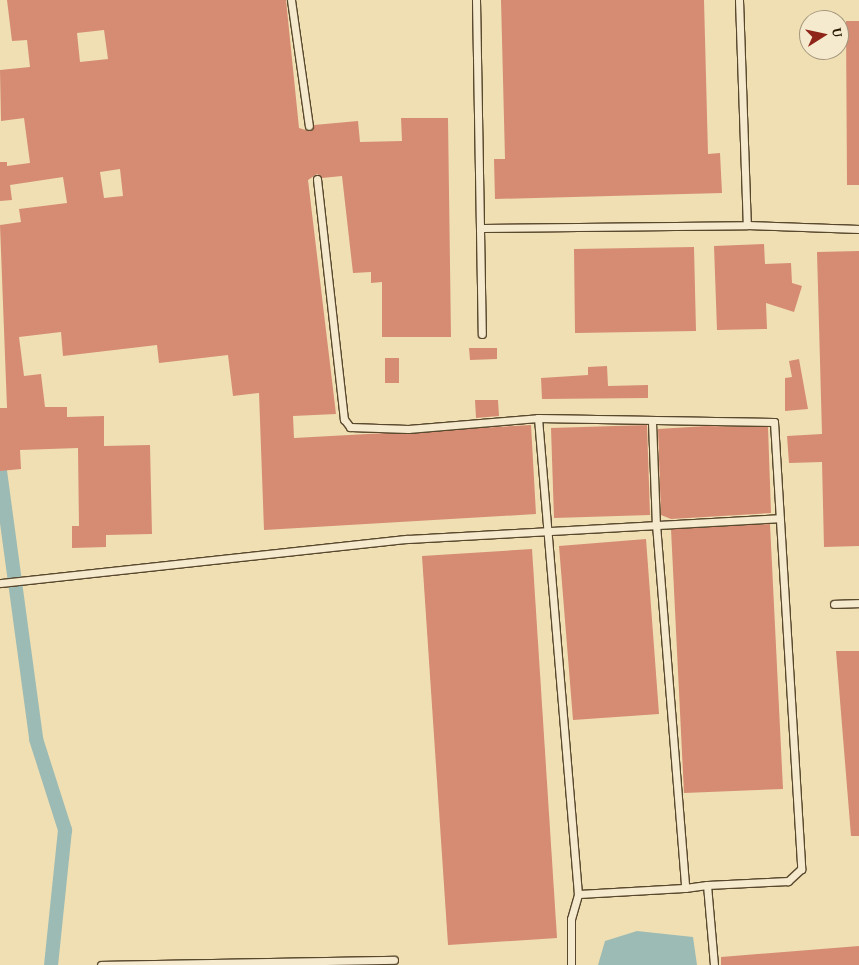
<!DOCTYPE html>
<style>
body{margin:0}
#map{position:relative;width:859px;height:965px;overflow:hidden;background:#f0dfb3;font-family:"Gentium Book Plus",serif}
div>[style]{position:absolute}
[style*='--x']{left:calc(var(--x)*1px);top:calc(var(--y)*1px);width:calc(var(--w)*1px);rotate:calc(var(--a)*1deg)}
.water>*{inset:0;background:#9cbbb4}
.canal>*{height:14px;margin:-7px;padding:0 7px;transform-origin:7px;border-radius:7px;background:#9cbbb4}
.building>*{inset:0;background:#d58c72}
.roads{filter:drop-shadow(1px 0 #58482d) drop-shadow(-1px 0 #58482d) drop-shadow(0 1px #58482d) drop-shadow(0 -1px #58482d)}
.lane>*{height:7px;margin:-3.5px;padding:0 3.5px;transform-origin:3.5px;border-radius:3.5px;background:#f5eace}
span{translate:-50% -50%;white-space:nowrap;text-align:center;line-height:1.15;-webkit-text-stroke:5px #f5eace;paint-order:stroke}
.north{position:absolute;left:799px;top:10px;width:50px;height:50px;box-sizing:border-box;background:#f5eace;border:1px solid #a2957c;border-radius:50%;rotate:80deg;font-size:14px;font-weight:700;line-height:20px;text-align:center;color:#251500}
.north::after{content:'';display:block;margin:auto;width:18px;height:22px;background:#8f2418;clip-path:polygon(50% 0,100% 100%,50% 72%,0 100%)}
</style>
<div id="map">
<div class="water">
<div style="clip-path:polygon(637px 931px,693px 937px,697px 965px,598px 965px,605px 941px)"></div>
</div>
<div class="canal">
<div style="--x:0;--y:471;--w:270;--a:82.3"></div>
<div style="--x:36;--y:739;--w:96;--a:72.3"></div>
<div style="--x:65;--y:830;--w:136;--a:95.9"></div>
</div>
<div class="building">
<div style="clip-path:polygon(evenodd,7px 0,286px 0,299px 128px,309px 131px,314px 125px,358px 121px,360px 142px,402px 141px,401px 118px,448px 118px,451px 337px,382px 337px,382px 282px,371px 283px,371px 272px,353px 273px,342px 176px,322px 178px,317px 174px,308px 180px,336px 414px,293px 416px,294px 438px,531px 425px,536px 514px,264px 530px,259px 393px,233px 396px,228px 355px,159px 363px,157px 345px,63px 356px,61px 332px,19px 337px,24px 376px,41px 374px,45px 407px,67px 407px,67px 417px,104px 416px,104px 446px,150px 445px,152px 534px,106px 535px,106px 547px,72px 548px,72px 526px,79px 526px,78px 448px,20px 450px,21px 469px,0 471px,0 408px,7px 408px,0 225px,21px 222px,19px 209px,67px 203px,63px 177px,10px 185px,12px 200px,0 201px,0 162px,7px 162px,7px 166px,30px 163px,24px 118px,1px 121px,0 70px,30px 67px,27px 40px,12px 41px,7px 0,104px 30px,108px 59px,80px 62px,77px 33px,104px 30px,7px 0,120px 169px,123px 196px,104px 198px,100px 172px,120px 169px)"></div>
<div style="clip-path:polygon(501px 0,704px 0,708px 154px,720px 153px,722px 193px,495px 199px,494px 159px,505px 159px)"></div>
<div style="clip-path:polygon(846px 21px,859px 21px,859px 185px,847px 185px)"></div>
<div style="clip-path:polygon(764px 244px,765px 264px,791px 263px,792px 283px,802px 286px,794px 312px,766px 303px,767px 329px,717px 330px,714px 246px)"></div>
<div style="clip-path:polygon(694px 247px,696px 331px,575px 333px,574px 249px)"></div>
<div style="clip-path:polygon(859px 251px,859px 546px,824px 547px,822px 462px,789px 463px,787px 436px,822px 434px,817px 252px)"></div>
<div style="clip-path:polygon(469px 348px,497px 348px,497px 359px,470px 360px)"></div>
<div style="clip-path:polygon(385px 358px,399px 358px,399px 383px,385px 383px)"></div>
<div style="clip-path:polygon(799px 359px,808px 409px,785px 411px,785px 378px,792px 377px,789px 361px)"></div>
<div style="clip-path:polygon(607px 366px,608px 386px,648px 385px,648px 398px,542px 399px,541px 378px,588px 375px,588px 367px)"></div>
<div style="clip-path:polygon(475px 400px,498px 400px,499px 416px,476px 418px)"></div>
<div style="clip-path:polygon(647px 425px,650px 515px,554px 518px,551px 428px)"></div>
<div style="clip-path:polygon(706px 426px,768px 427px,771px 513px,671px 519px,661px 515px,658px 429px)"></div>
<div style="clip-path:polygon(770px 524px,783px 789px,684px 793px,671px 529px)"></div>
<div style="clip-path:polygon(646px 539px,659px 714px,573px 720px,559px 546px)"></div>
<div style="clip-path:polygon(532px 549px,557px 938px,448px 945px,422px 556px)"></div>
<div style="clip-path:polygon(836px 651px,859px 651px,859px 836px,851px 836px)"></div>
<div style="clip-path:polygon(859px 946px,859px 965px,721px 965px,721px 957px)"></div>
</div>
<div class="roads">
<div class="lane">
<div style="--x:291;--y:0;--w:127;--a:81.9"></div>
<div style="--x:476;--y:0;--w:334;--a:89"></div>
<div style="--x:739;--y:0;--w:225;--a:88"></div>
<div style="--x:317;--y:179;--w:242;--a:83.6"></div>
<div style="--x:344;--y:419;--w:10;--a:53"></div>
<div style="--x:350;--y:427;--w:58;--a:2"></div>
<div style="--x:408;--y:429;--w:130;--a:-4.8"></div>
<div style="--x:538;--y:418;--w:236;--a:1"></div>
<div style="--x:774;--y:422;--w:448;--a:86.5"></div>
<div style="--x:801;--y:869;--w:18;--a:137"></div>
<div style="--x:788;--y:881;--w:81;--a:177.2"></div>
<div style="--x:707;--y:885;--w:80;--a:85"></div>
<div style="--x:482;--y:228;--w:265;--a:-0.6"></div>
<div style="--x:747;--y:225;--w:112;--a:2"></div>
<div style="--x:538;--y:418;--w:478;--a:85.2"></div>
<div style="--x:652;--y:422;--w:102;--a:87.8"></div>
<div style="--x:656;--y:524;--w:365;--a:85.4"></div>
<div style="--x:685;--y:888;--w:22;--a:-8"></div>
<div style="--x:0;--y:583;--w:409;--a:-6.2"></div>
<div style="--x:407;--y:539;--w:373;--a:-3.2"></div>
<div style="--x:834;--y:604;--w:25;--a:-2"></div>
<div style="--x:101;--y:965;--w:293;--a:-1"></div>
<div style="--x:571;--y:965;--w:46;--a:-90"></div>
<div style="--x:571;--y:919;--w:26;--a:-74"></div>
<div style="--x:578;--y:894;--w:107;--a:-3.2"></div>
</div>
</div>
<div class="north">U</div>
</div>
